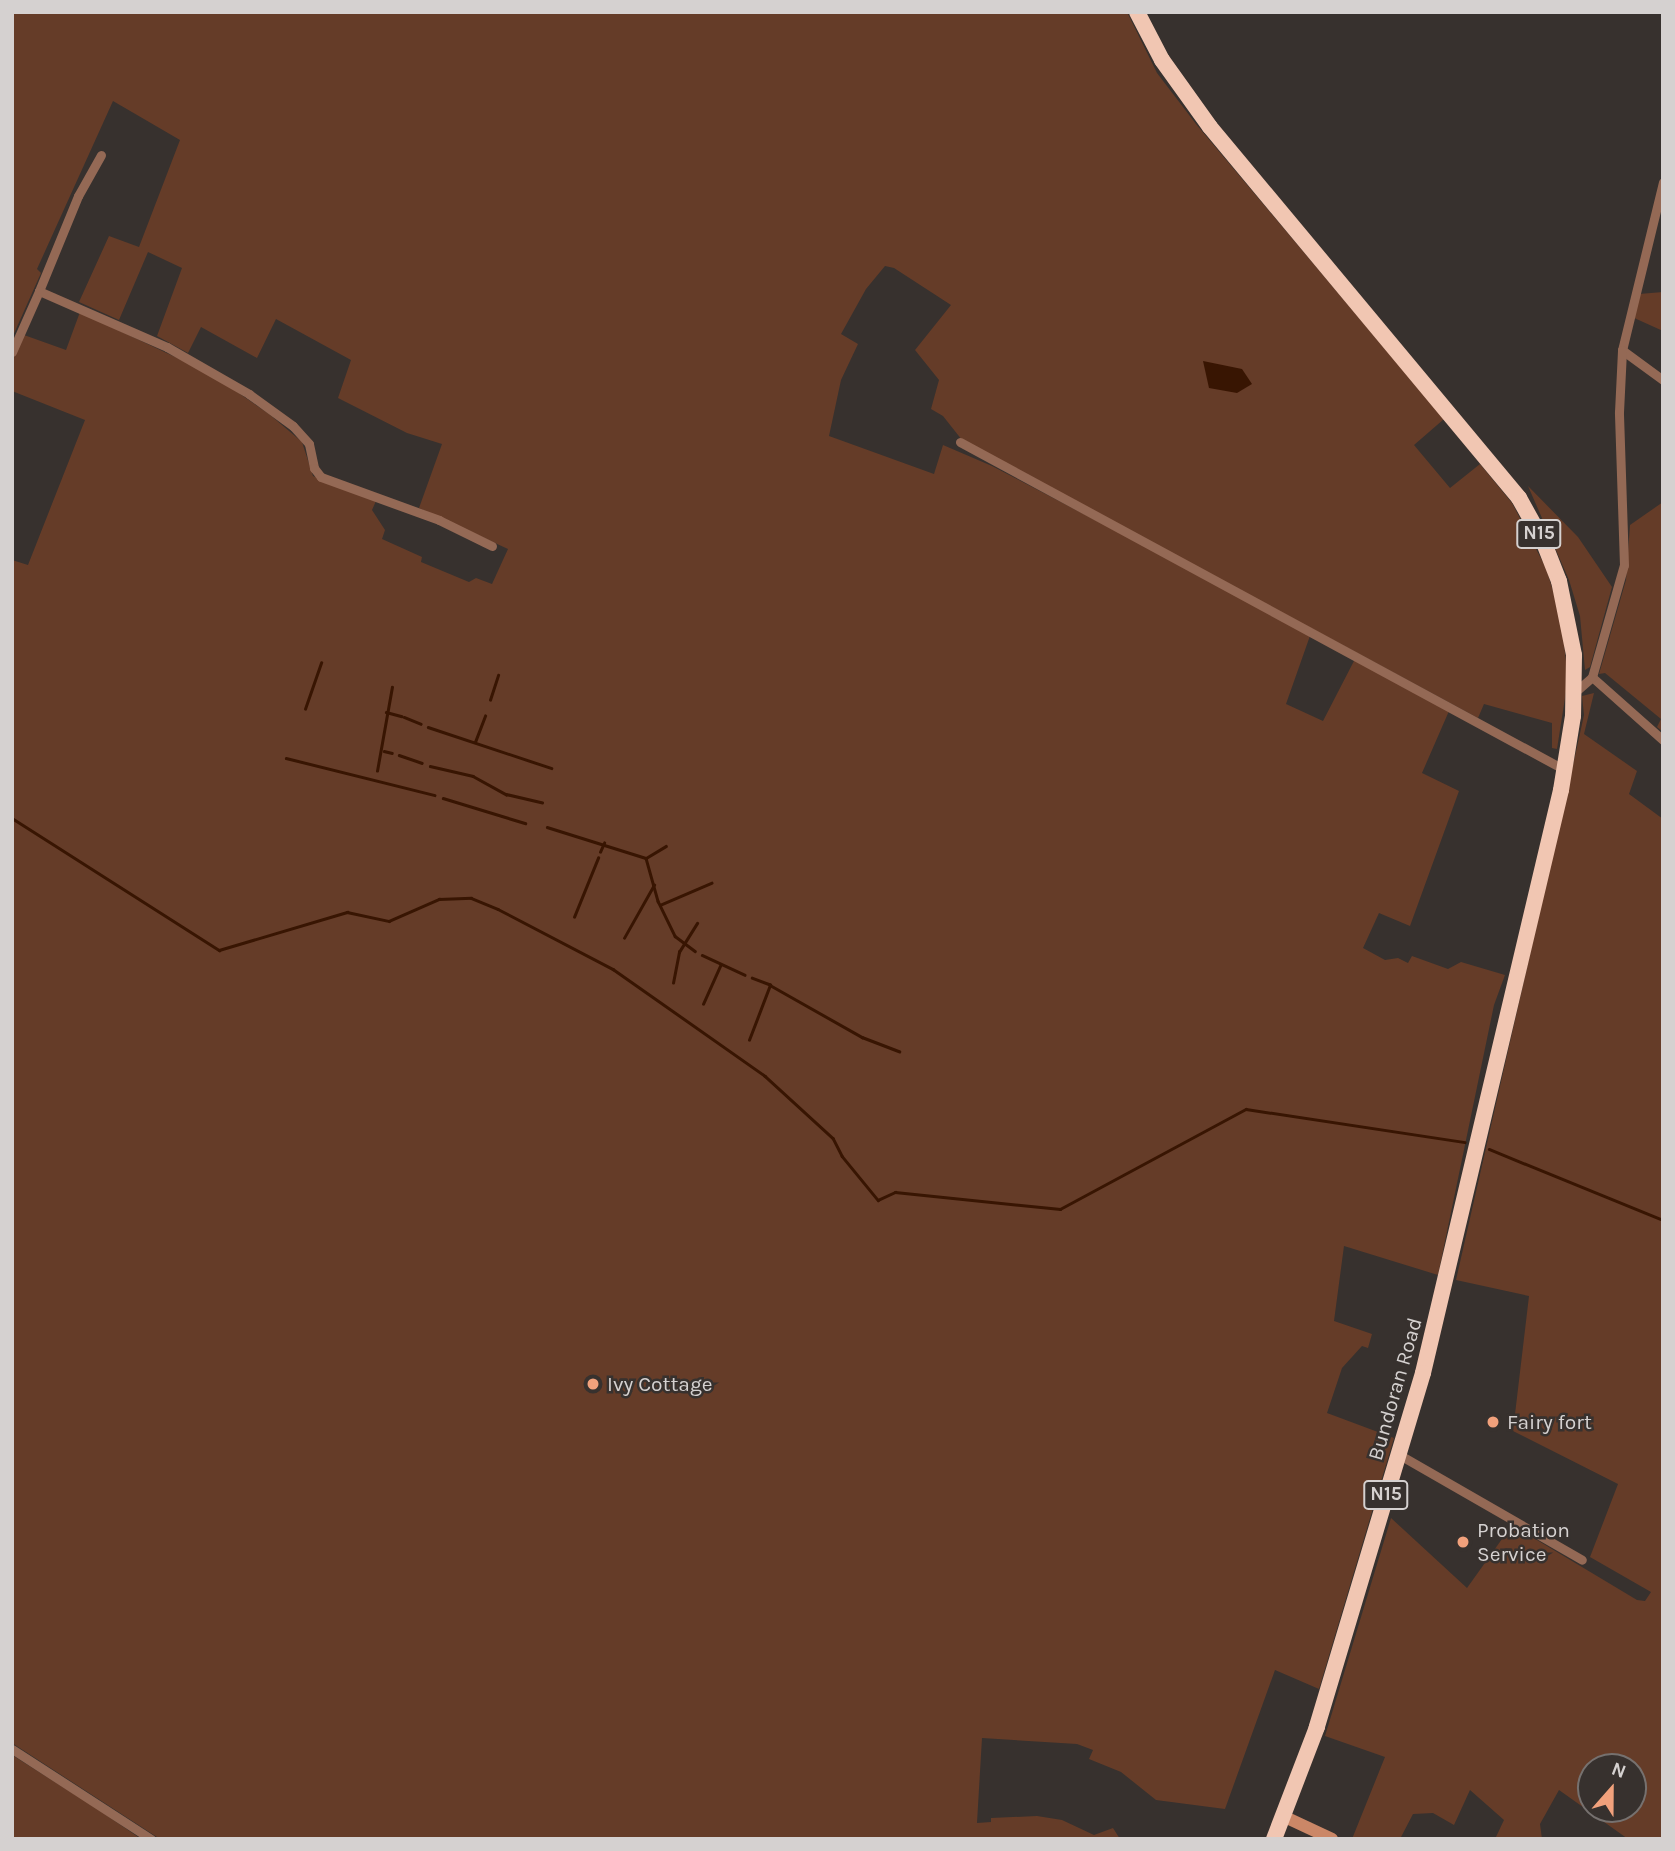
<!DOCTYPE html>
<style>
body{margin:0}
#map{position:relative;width:1675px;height:1851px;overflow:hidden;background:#37312e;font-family:Karla,sans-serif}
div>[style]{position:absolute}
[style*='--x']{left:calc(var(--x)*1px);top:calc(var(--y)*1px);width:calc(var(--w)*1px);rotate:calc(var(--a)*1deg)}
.green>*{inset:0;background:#653c28}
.water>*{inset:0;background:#381502}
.stream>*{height:2.5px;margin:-1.25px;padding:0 1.25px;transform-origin:1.25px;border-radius:1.25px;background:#381502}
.street>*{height:9px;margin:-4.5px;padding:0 4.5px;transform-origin:4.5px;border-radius:4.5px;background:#946955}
.secondary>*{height:12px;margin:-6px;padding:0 6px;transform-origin:6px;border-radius:6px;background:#cb8767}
.highway>*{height:16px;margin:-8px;padding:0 8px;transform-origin:8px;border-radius:8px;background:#f1c6b2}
.dots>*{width:19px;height:19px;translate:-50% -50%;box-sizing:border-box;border:4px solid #37312e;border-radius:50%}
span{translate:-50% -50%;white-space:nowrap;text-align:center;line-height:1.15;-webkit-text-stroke:5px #37312e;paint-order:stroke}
.shield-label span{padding:2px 5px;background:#37312e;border:2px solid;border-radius:5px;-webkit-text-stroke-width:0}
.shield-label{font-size:19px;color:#d5d1d0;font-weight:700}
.poi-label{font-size:21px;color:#d5d1d0}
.left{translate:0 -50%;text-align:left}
.street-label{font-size:21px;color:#d5d1d0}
.frame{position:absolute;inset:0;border:14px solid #d5d1d0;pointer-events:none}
.north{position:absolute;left:1577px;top:1753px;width:70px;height:70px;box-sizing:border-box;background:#37312e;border:2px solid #76716f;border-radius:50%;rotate:21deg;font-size:19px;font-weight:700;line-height:28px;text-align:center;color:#d5d1d0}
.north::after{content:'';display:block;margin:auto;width:24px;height:32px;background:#f1a17c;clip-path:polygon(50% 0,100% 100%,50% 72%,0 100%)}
</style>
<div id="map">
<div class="green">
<div style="clip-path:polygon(12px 12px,1127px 12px,1157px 73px,1196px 124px,1444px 419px,1414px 445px,1450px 488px,1480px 464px,1512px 503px,1546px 568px,1561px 617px,1568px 679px,1557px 749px,1552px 748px,1552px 723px,1484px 704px,1478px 718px,962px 440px,943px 416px,931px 409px,939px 380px,915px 350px,951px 305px,894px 268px,885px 266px,866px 289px,841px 334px,858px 344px,841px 380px,829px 436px,934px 474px,943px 445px,992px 466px,1311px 633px,1286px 704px,1323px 721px,1355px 659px,1449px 711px,1422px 773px,1459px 791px,1410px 926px,1379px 913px,1363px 948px,1385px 960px,1398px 958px,1408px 963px,1412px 956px,1448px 969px,1461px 962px,1505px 975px,1494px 1005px,1438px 1275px,1344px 1246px,1334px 1321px,1372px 1334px,1368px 1348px,1362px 1346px,1342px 1368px,1327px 1413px,1394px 1438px,1319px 1689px,1275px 1670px,1225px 1809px,1156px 1800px,1121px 1772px,1089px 1759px,1093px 1750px,1077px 1744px,982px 1738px,977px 1823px,991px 1822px,991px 1818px,1037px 1816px,1062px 1820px,1094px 1835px,1113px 1828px,1120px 1839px,160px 1839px,12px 1743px,12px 560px,28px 565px,85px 420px,12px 391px,12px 362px,24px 335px,66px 350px,80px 312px,211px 374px,269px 414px,302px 442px,313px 476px,376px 501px,372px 510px,385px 530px,382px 539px,422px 557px,421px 562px,469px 582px,476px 578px,492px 584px,508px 549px,419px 508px,442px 444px,407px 433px,338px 398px,351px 360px,276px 319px,257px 358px,201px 327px,188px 353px,157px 336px,182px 268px,148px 252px,119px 320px,79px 302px,109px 236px,139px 247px,180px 140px,113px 101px,37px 269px,41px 273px,12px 338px)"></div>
<div style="clip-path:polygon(1663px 292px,1663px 331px,1632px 317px,1639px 294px)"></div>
<div style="clip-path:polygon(1528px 486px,1578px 537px,1612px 587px,1590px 667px,1585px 670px,1580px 616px,1569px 580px)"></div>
<div style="clip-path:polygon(1663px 502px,1663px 732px,1657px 727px,1661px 719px,1605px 673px,1599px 674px,1626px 580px,1630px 525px)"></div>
<div style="clip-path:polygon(evenodd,1594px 693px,1584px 734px,1637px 771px,1629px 794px,1663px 819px,1663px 1839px,1628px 1839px,1559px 1790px,1540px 1824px,1542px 1839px,1495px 1839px,1504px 1820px,1470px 1790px,1454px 1825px,1433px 1813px,1413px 1814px,1400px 1839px,1352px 1839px,1385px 1757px,1325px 1736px,1391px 1518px,1467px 1588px,1512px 1525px,1637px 1600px,1645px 1601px,1651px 1592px,1590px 1557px,1618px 1484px,1513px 1431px,1529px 1296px,1456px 1280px,1577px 747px,1584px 715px,1582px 696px,1594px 693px,1591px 1767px,1633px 1767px,1633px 1809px,1591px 1809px,1591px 1767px)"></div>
<div style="clip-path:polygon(12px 1755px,93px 1806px,141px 1839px,12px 1839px)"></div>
</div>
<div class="water">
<div style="clip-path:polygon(1203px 361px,1242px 369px,1252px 384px,1237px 393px,1209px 388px)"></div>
</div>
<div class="stream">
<div style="--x:490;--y:700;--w:26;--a:-72"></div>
<div style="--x:305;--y:709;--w:49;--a:-70.8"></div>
<div style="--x:386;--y:712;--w:16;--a:15"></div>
<div style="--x:404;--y:717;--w:18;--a:22"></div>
<div style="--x:428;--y:727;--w:130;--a:18.4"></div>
<div style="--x:475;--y:742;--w:28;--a:-69"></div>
<div style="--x:384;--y:751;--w:8;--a:14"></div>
<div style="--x:399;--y:755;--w:24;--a:19"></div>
<div style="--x:286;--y:758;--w:153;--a:14"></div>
<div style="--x:430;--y:766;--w:44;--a:13.1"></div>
<div style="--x:473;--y:776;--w:38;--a:29"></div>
<div style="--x:506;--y:794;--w:37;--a:13"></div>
<div style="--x:377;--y:771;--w:85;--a:-79.9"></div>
<div style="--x:443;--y:798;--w:86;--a:17"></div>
<div style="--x:12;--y:818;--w:246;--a:32.5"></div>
<div style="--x:219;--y:950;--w:134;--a:-16.5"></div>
<div style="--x:347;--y:912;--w:43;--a:12.1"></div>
<div style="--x:389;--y:921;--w:55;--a:-23.7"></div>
<div style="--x:439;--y:899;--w:32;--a:-2"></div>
<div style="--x:471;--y:898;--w:29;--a:22"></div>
<div style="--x:498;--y:909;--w:130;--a:27.6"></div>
<div style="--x:613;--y:969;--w:186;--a:35.1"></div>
<div style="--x:765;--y:1076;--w:92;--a:42.4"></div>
<div style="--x:833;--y:1138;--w:20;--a:63"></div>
<div style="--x:842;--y:1156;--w:57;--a:50.7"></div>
<div style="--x:878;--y:1200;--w:19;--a:-25"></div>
<div style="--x:895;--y:1192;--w:166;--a:5.9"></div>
<div style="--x:1060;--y:1209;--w:211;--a:-28.3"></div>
<div style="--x:1246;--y:1109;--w:221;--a:8.6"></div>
<div style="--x:547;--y:827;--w:104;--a:17.4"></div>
<div style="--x:646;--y:858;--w:23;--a:-31"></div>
<div style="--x:600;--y:852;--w:10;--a:-66"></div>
<div style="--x:646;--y:858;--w:45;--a:74.4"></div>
<div style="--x:658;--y:901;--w:39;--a:64"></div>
<div style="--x:675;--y:936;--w:25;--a:37"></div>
<div style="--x:660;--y:905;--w:56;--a:-23.3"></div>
<div style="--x:574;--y:917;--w:64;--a:-67.9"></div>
<div style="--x:624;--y:938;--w:61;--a:-60.5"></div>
<div style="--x:702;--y:955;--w:47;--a:24.9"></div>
<div style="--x:673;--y:983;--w:32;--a:-79"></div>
<div style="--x:679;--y:952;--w:34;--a:-58"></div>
<div style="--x:770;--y:985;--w:106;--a:29.5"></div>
<div style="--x:862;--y:1037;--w:40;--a:21"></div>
<div style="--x:703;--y:1004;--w:42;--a:-65.9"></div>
<div style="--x:749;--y:1040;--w:59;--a:-69.1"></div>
<div style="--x:770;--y:985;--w:19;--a:-159"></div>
<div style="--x:1489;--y:1149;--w:188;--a:22.2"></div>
</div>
<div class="street">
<div style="--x:1663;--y:182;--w:173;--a:103.7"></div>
<div style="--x:1622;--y:350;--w:51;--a:36.2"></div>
<div style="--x:39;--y:291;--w:103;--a:-67.7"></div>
<div style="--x:78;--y:196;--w:47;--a:-60.7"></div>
<div style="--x:12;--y:352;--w:67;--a:-66.1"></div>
<div style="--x:39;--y:291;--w:140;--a:23.6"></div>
<div style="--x:167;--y:347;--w:95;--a:29.8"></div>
<div style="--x:249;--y:394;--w:54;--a:36"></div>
<div style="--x:293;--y:426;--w:24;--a:48"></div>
<div style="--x:309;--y:444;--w:25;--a:78"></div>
<div style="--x:314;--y:468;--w:11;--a:52"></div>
<div style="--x:321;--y:477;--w:126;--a:20"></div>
<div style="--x:439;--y:520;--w:59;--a:26.1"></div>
<div style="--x:960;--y:442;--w:688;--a:28.46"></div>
<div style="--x:1592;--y:677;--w:95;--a:41.6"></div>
<div style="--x:1575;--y:692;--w:23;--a:-41"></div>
<div style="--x:1592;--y:677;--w:116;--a:-74.1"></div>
<div style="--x:1624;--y:565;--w:153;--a:-91.9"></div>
<div style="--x:1619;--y:412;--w:62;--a:-87.2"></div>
<div style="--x:1398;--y:1454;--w:212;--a:29.9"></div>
<div style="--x:12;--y:1749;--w:166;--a:32.9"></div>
</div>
<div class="secondary">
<div style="--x:1285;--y:1817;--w:52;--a:25.1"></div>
</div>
<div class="highway">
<div style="--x:1137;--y:12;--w:54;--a:62.5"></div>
<div style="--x:1162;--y:60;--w:82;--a:54.4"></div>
<div style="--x:1210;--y:127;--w:483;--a:50.2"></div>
<div style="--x:1519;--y:498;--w:51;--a:60.9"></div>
<div style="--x:1544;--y:543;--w:41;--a:68.5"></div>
<div style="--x:1559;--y:581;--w:76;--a:78.5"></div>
<div style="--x:1574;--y:655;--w:61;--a:90.9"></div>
<div style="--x:1573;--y:716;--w:75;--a:99.2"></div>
<div style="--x:1561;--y:790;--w:599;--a:103.32"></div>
<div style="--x:1423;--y:1373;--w:370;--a:106.7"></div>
<div style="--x:1317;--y:1727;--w:120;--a:111"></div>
</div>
<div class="dots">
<div style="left:593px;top:1384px;background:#f1a17c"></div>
<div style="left:1493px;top:1422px;background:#f1a17c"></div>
<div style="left:1463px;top:1542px;background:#f1a17c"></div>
</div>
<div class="shield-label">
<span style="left:1539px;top:534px">N15</span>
<span style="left:1386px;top:1495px">N15</span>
</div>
<div class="poi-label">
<span class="left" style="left:607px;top:1384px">Ivy Cottage</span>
<span class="left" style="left:1507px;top:1422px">Fairy fort</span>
<span class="left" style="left:1477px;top:1542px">Probation<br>Service</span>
</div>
<div class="street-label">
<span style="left:1395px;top:1389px;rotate:-74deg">Bundoran Road</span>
</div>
<div class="frame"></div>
<div class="north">N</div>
</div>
